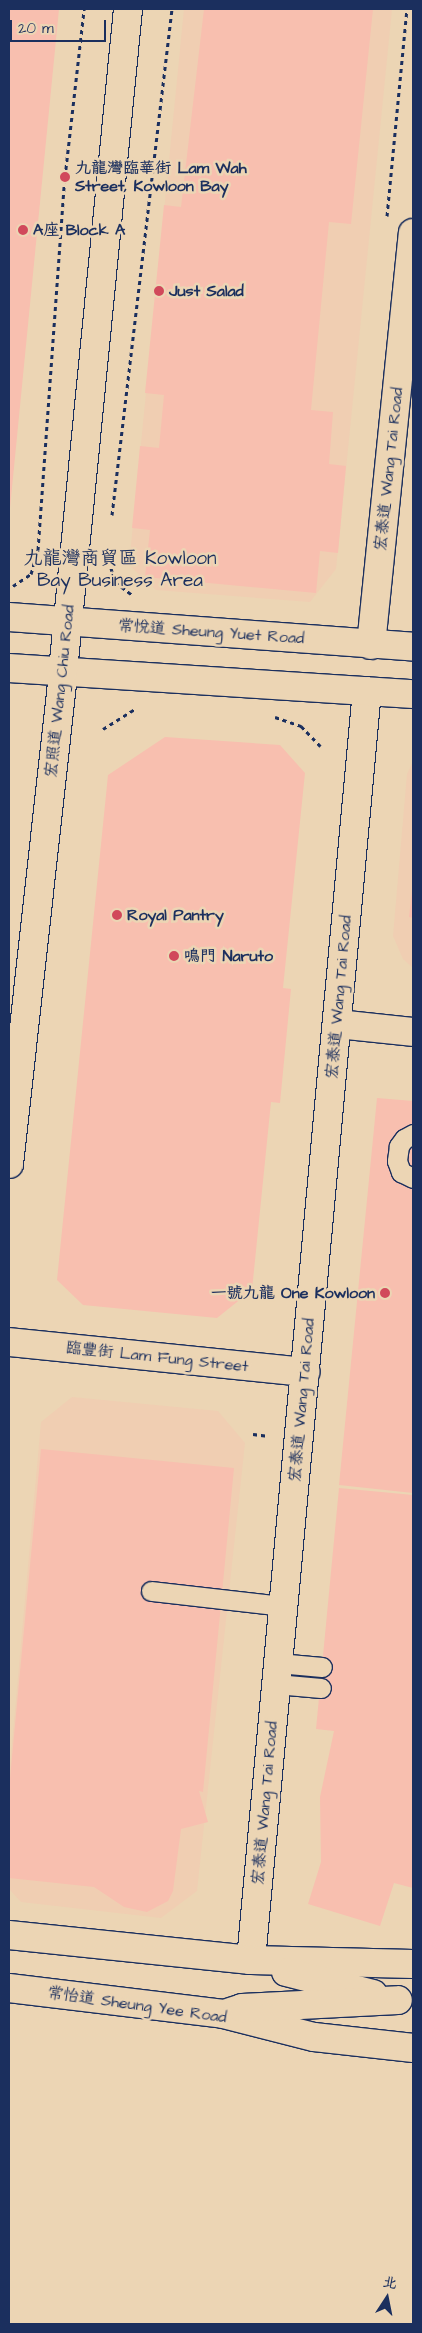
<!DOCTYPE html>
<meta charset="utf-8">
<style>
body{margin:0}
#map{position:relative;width:422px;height:2333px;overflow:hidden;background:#ecd5b4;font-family:"Architects Daughter","LXGW WenKai TC",sans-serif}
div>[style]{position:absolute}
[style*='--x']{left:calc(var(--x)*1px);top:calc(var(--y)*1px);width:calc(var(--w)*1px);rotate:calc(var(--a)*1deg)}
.built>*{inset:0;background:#f0ceb2}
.building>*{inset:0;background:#f8bfaf}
.path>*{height:3px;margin-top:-1.5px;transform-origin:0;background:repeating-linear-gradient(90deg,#1b2f5e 0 4px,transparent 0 8px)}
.roads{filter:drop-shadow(1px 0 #1b2f5e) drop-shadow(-1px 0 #1b2f5e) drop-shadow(0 1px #1b2f5e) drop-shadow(0 -1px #1b2f5e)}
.lane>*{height:19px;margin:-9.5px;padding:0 9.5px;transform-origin:9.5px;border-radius:9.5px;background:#ecd5b4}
.street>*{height:28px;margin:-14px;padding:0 14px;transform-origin:14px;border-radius:14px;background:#ecd5b4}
.secondary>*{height:28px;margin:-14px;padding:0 14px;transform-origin:14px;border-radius:14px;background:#ecd5b4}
.dots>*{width:14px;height:14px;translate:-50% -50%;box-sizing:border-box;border:2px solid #ecd5b4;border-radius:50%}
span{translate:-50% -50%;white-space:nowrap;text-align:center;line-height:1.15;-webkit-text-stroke:5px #ecd5b4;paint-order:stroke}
.poi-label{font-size:16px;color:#1b2f5e;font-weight:700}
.left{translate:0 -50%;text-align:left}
.right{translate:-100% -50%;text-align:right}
.street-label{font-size:16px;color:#1b2f5e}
.quarter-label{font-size:19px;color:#1b2f5e}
.frame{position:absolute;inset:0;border:10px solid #1b2f5e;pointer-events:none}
.north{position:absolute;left:362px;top:2273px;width:50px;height:50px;-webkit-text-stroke:4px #ecd5b4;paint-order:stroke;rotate:11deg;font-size:14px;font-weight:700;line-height:20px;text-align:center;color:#1b2f5e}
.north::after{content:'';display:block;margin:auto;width:18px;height:22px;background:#1b2f5e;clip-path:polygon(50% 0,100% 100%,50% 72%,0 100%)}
.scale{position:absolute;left:10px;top:20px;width:96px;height:22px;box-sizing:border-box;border:2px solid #1b2f5e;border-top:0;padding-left:6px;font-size:15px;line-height:18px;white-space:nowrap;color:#1b2f5e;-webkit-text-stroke:4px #ecd5b4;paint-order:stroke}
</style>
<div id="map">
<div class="built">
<div style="clip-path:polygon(184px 9px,392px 9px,336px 569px,310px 602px,156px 590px,129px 565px)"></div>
<div style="clip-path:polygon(413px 761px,413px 968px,403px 959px,393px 936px,407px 774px)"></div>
<div style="clip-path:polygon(72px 1397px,218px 1411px,245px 1443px,197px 1891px,161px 1918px,21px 1902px,9px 1889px,9px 1777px,41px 1422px)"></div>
</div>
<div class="building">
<div style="clip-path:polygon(9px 9px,59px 9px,10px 508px,9px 508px)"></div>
<div style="clip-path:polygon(204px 9px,373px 9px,351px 224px,329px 222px,311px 410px,333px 412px,329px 464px,346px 466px,338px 553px,320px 551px,316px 593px,145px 577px,150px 530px,132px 528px,140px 446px,159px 448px,164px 395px,145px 393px,164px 205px,181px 207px)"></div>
<div style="clip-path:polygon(165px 737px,280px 745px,305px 773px,283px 988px,291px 989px,280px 1103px,271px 1102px,252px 1290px,217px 1318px,83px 1305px,57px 1280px,108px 775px)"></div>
<div style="clip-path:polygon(412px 890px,413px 890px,413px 918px,409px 917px)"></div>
<div style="clip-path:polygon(377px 1098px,413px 1101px,413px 1493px,339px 1485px)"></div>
<div style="clip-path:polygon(41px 1449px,234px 1468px,203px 1792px,199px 1791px,208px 1822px,181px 1829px,173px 1891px,168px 1901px,147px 1912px,124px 1907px,94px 1887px,9px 1878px,9px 1789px)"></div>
<div style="clip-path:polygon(339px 1488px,413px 1495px,413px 1888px,394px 1883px,380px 1926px,308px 1904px,321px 1862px,320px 1797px,334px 1731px,316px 1729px)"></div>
</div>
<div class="path">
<div style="--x:387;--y:216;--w:208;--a:-84.5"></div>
<div style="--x:112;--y:515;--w:510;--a:-83.24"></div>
<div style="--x:107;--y:553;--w:30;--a:75"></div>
<div style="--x:115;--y:582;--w:21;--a:37"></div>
<div style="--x:13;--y:586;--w:22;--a:-34"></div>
<div style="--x:31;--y:574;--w:25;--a:-74"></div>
<div style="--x:38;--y:550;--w:374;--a:-85.9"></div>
<div style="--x:65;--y:177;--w:169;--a:-83.5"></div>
<div style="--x:275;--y:717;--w:28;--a:19"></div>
<div style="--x:301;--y:726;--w:28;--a:46"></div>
<div style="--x:103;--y:729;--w:39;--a:-32"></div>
<div style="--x:253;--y:1434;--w:16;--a:7"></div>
</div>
<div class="roads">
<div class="lane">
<div style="--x:413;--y:1134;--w:10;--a:151"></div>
<div style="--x:404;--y:1139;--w:9;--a:126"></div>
<div style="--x:399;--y:1146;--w:15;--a:98"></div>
<div style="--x:397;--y:1161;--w:12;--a:70"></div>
<div style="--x:401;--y:1172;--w:13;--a:27"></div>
<div style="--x:151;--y:1591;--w:133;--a:6.5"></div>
<div style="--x:278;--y:1663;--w:44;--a:5.2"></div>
<div style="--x:276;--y:1684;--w:45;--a:5.1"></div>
</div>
<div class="street">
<div style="--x:371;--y:645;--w:414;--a:-84.2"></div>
<div style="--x:337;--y:1024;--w:76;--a:6"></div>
<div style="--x:9;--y:1342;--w:298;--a:5.8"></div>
<div style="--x:251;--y:1960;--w:1274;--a:-84.78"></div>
</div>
<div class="secondary">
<div style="--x:9;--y:617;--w:405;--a:4.2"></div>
<div style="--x:9;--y:668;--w:405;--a:3.7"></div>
<div style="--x:9;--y:1164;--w:496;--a:-83.7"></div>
<div style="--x:63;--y:671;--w:665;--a:-84.39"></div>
<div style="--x:9;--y:1935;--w:243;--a:5.9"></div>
<div style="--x:251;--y:1960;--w:162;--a:1.4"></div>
<div style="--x:286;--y:1972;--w:90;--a:14.2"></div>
<div style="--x:9;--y:1988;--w:216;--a:6.9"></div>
<div style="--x:223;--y:2014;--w:94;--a:14.2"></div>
<div style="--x:314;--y:2037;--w:100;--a:6.3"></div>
<div style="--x:230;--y:2012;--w:13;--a:-18"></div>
<div style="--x:242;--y:2008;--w:156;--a:-2.9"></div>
</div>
</div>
<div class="dots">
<div style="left:65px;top:177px;background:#d1495b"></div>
<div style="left:23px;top:230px;background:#d1495b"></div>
<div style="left:159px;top:291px;background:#d1495b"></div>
<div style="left:117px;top:915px;background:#d1495b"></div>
<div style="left:174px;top:956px;background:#d1495b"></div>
<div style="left:385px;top:1293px;background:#d1495b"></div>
</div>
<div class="poi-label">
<span class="left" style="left:75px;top:177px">九龍灣臨華街 Lam Wah<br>Street, Kowloon Bay</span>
<span class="left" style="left:33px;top:230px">A座 Block A</span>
<span class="left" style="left:169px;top:291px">Just Salad</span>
<span class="left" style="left:127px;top:915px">Royal Pantry</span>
<span class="left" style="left:184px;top:956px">鳴門 Naruto</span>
<span class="right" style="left:375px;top:1293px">一號九龍 One Kowloon</span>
</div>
<div class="street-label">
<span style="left:389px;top:469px;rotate:-84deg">宏泰道 Wang Tai Road</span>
<span style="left:211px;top:632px;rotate:4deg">常悅道 Sheung Yuet Road</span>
<span style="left:60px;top:691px;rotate:-84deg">宏照道 Wang Chiu Road</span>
<span style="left:339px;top:997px;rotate:-85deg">宏泰道 Wang Tai Road</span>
<span style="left:157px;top:1357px;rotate:6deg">臨豐街 Lam Fung Street</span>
<span style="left:302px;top:1400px;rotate:-85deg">宏泰道 Wang Tai Road</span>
<span style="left:265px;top:1803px;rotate:-85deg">宏泰道 Wang Tai Road</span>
<span style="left:137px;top:2005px;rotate:8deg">常怡道 Sheung Yee Road</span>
</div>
<div class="quarter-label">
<span style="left:120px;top:570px">九龍灣商貿區 Kowloon<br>Bay Business Area</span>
</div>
<div class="frame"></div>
<div class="north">北</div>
<div class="scale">20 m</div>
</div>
